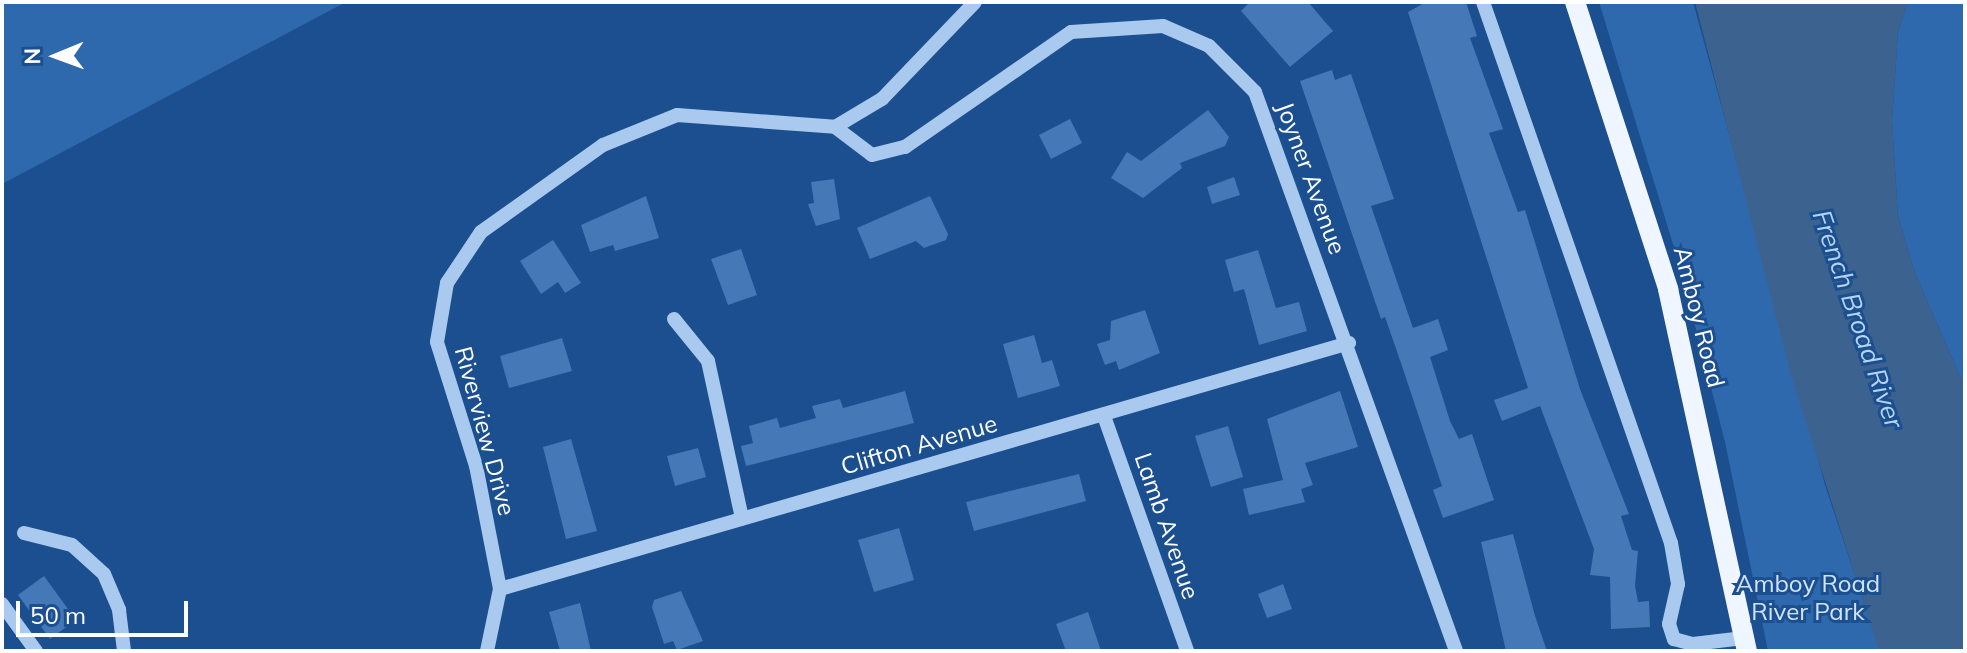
<!DOCTYPE html>
<style>
body{margin:0}
#map{position:relative;width:1967px;height:653px;overflow:hidden;background:#1b4f8f;font-family:Mulish,sans-serif}
div>[style]{position:absolute}
[style*='--x']{left:calc(var(--x)*1px);top:calc(var(--y)*1px);width:calc(var(--w)*1px);rotate:calc(var(--a)*1deg)}
.green>*{inset:0;background:#2e69ad}
.water>*{inset:0;background:#3c6290}
.building>*{inset:0;background:#4478b7}
.minor>*{height:14px;margin:-7px;padding:0 7px;transform-origin:7px;border-radius:7px;background:#a9c9ee}
.major>*{height:20px;margin:-10px;padding:0 10px;transform-origin:10px;border-radius:10px;background:#f0f6ff}
span{translate:-50% -50%;white-space:nowrap;text-align:center;line-height:1.15;-webkit-text-stroke:6px #1b4f8f;paint-order:stroke}
.street-label{font-size:24px;color:#fff}
.park-label{font-size:24px;color:#cfe3fa}
.water-label{font-size:26px;color:#b5d3f5;font-style:italic}
.frame{position:absolute;inset:0;border:4px solid #fff;pointer-events:none}
.north{position:absolute;left:16px;top:16px;width:80px;height:80px;-webkit-text-stroke:6px #1b4f8f;paint-order:stroke;rotate:269deg;font-size:22px;font-weight:700;line-height:32px;text-align:center;color:#fff}
.north::after{content:'';display:block;margin:auto;width:28px;height:36px;background:#fff;clip-path:polygon(50% 0,100% 100%,50% 72%,0 100%)}
.scale{position:absolute;left:16px;top:601px;width:172px;height:36px;box-sizing:border-box;border:4px solid #fff;border-top:0;padding-left:10px;font-size:24px;line-height:28px;white-space:nowrap;color:#fff;-webkit-text-stroke:6px #1b4f8f;paint-order:stroke}
</style>
<div id="map">
<div class="green">
<div style="clip-path:polygon(2px 2px,346px 2px,2px 184px)"></div>
<div style="clip-path:polygon(1599px 2px,1693px 2px,1825px 485px,1880px 651px,1768px 651px,1725px 442px,1680px 267px)"></div>
<div style="clip-path:polygon(1908px 2px,1965px 2px,1965px 388px,1915px 273px,1898px 216px,1892px 120px,1898px 32px)"></div>
</div>
<div class="water">
<div style="clip-path:polygon(1695px 2px,1908px 2px,1898px 32px,1892px 120px,1898px 216px,1915px 273px,1965px 388px,1965px 651px,1880px 651px,1875px 638px,1791px 375px)"></div>
</div>
<div class="building">
<div style="clip-path:polygon(1250px 2px,1308px 2px,1333px 31px,1290px 67px,1241px 11px)"></div>
<div style="clip-path:polygon(1426px 2px,1466px 2px,1477px 36px,1470px 38px,1503px 129px,1489px 133px,1518px 212px,1525px 210px,1580px 389px,1629px 514px,1621px 516px,1632px 550px,1638px 551px,1635px 586px,1638px 602px,1649px 601px,1650px 627px,1611px 629px,1610px 577px,1590px 575px,1594px 549px,1540px 406px,1502px 421px,1494px 400px,1528px 388px,1408px 12px)"></div>
<div style="clip-path:polygon(1332px 70px,1335px 80px,1351px 74px,1394px 199px,1371px 206px,1413px 328px,1438px 319px,1448px 350px,1430px 357px,1450px 421px,1459px 439px,1472px 434px,1494px 500px,1443px 518px,1433px 490px,1442px 486px,1402px 366px,1385px 317px,1381px 319px,1300px 81px)"></div>
<div style="clip-path:polygon(1208px 110px,1229px 137px,1225px 146px,1180px 163px,1182px 168px,1143px 198px,1111px 178px,1127px 152px,1141px 161px)"></div>
<div style="clip-path:polygon(1070px 119px,1082px 143px,1051px 159px,1039px 135px)"></div>
<div style="clip-path:polygon(1234px 177px,1240px 195px,1212px 204px,1207px 187px)"></div>
<div style="clip-path:polygon(834px 179px,840px 219px,816px 226px,808px 204px,814px 203px,811px 182px)"></div>
<div style="clip-path:polygon(646px 196px,659px 238px,615px 251px,613px 245px,590px 252px,581px 225px)"></div>
<div style="clip-path:polygon(930px 196px,948px 234px,946px 240px,924px 248px,916px 241px,870px 259px,857px 228px)"></div>
<div style="clip-path:polygon(553px 240px,581px 283px,565px 293px,558px 282px,541px 294px,520px 261px)"></div>
<div style="clip-path:polygon(741px 249px,757px 295px,728px 305px,711px 259px)"></div>
<div style="clip-path:polygon(1258px 250px,1276px 308px,1299px 302px,1307px 331px,1259px 345px,1244px 289px,1234px 292px,1225px 260px)"></div>
<div style="clip-path:polygon(1145px 310px,1160px 353px,1119px 370px,1116px 361px,1105px 365px,1097px 344px,1110px 340px,1111px 321px)"></div>
<div style="clip-path:polygon(1034px 335px,1042px 363px,1052px 360px,1060px 386px,1018px 398px,1003px 344px)"></div>
<div style="clip-path:polygon(562px 338px,572px 371px,509px 388px,500px 356px)"></div>
<div style="clip-path:polygon(905px 391px,914px 423px,746px 466px,741px 446px,753px 443px,749px 426px,777px 418px,780px 428px,816px 418px,812px 406px,840px 399px,843px 408px)"></div>
<div style="clip-path:polygon(1340px 391px,1358px 447px,1305px 463px,1313px 485px,1301px 489px,1305px 502px,1249px 515px,1243px 489px,1283px 480px,1267px 419px)"></div>
<div style="clip-path:polygon(1228px 426px,1243px 477px,1211px 487px,1195px 436px)"></div>
<div style="clip-path:polygon(571px 439px,597px 531px,566px 539px,543px 447px)"></div>
<div style="clip-path:polygon(698px 448px,706px 477px,675px 486px,667px 456px)"></div>
<div style="clip-path:polygon(1079px 474px,1086px 501px,974px 531px,966px 502px)"></div>
<div style="clip-path:polygon(899px 528px,914px 580px,874px 592px,858px 540px)"></div>
<div style="clip-path:polygon(1513px 534px,1535px 616px,1547px 651px,1506px 651px,1481px 542px)"></div>
<div style="clip-path:polygon(44px 576px,76px 620px,50px 639px,18px 595px)"></div>
<div style="clip-path:polygon(1283px 584px,1292px 609px,1267px 618px,1258px 594px)"></div>
<div style="clip-path:polygon(681px 591px,703px 641px,677px 650px,673px 641px,664px 644px,652px 607px,654px 600px)"></div>
<div style="clip-path:polygon(580px 603px,591px 651px,560px 651px,549px 612px)"></div>
<div style="clip-path:polygon(1088px 612px,1101px 651px,1066px 651px,1056px 624px)"></div>
</div>
<div class="minor">
<div style="--x:1483;--y:2;--w:573;--a:70.84"></div>
<div style="--x:1671;--y:543;--w:42;--a:80.3"></div>
<div style="--x:1678;--y:584;--w:41;--a:102.7"></div>
<div style="--x:1669;--y:624;--w:16;--a:72"></div>
<div style="--x:1674;--y:639;--w:20;--a:15"></div>
<div style="--x:1693;--y:644;--w:51;--a:-6.7"></div>
<div style="--x:835;--y:127;--w:46;--a:37.1"></div>
<div style="--x:872;--y:155;--w:34;--a:-14"></div>
<div style="--x:905;--y:147;--w:202;--a:-34.7"></div>
<div style="--x:1071;--y:32;--w:92;--a:-3.7"></div>
<div style="--x:1163;--y:26;--w:50;--a:23.5"></div>
<div style="--x:1209;--y:46;--w:65;--a:45"></div>
<div style="--x:1255;--y:92;--w:594;--a:70.22"></div>
<div style="--x:674;--y:319;--w:54;--a:51"></div>
<div style="--x:708;--y:361;--w:161;--a:77.8"></div>
<div style="--x:1104;--y:416;--w:249;--a:70.5"></div>
<div style="--x:24;--y:533;--w:49;--a:14"></div>
<div style="--x:72;--y:545;--w:43;--a:42.2"></div>
<div style="--x:104;--y:574;--w:39;--a:67"></div>
<div style="--x:119;--y:610;--w:41;--a:83"></div>
<div style="--x:500;--y:589;--w:884;--a:-16.16"></div>
<div style="--x:2;--y:604;--w:58;--a:54.1"></div>
<div style="--x:487;--y:651;--w:63;--a:-78.2"></div>
<div style="--x:500;--y:589;--w:125;--a:-101"></div>
<div style="--x:476;--y:466;--w:130;--a:-107.5"></div>
<div style="--x:437;--y:342;--w:60;--a:-80.4"></div>
<div style="--x:447;--y:283;--w:61;--a:-56.3"></div>
<div style="--x:481;--y:232;--w:150;--a:-35.5"></div>
<div style="--x:603;--y:145;--w:80;--a:-22.1"></div>
<div style="--x:677;--y:115;--w:158;--a:4.3"></div>
<div style="--x:835;--y:127;--w:55;--a:-30.8"></div>
<div style="--x:882;--y:99;--w:134;--a:-46.2"></div>
</div>
<div class="major">
<div style="--x:1575;--y:2;--w:302;--a:72"></div>
<div style="--x:1668;--y:289;--w:371;--a:77.7"></div>
</div>
<div class="street-label">
<span style="left:1311px;top:178px;rotate:70deg">Joyner Avenue</span>
<span style="left:1699px;top:317px;rotate:76deg">Amboy Road</span>
<span style="left:485px;top:431px;rotate:75deg">Riverview Drive</span>
<span style="left:919px;top:445px;rotate:-16deg">Clifton Avenue</span>
<span style="left:1167px;top:526px;rotate:71deg">Lamb Avenue</span>
</div>
<div class="park-label">
<span style="left:1808px;top:598px">Amboy Road<br>River Park</span>
</div>
<div class="water-label">
<span style="left:1858px;top:319px;rotate:71deg">French Broad River</span>
</div>
<div class="frame"></div>
<div class="north">N</div>
<div class="scale">50 m</div>
</div>
